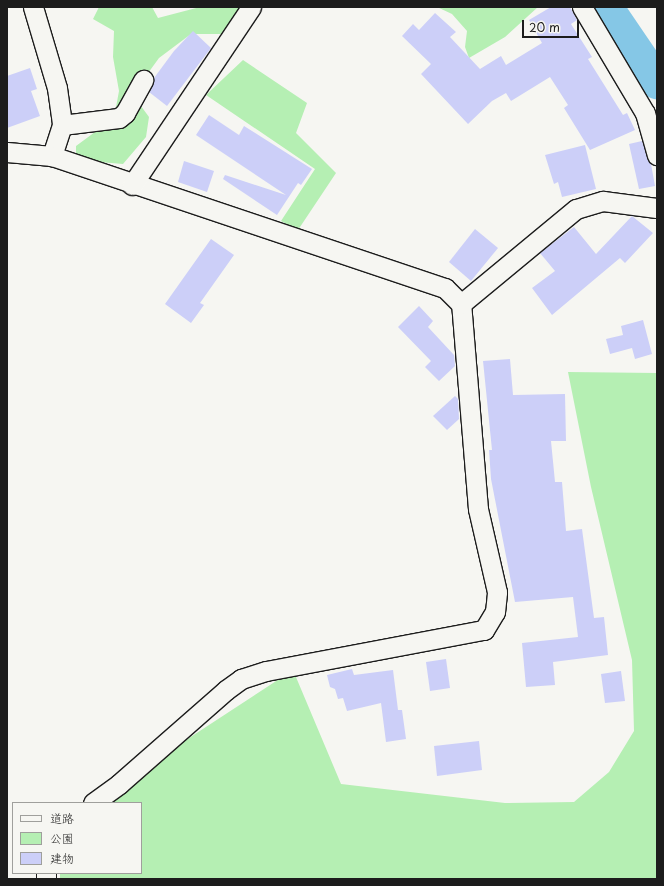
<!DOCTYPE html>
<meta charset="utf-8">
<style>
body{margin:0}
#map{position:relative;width:664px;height:886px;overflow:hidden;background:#f6f6f2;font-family:"Playpen Sans","Klee One",sans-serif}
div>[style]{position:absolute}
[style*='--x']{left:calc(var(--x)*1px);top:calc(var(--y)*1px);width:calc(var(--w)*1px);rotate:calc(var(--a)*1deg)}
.green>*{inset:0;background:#b5efb3}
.river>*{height:34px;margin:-17px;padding:0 17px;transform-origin:17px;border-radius:17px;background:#85c7e6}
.building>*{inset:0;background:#cccff8}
.roads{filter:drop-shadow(1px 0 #1c1c1c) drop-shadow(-1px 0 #1c1c1c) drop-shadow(0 1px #1c1c1c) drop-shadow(0 -1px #1c1c1c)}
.minor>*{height:19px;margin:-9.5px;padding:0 9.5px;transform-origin:9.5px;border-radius:9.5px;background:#f6f6f2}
span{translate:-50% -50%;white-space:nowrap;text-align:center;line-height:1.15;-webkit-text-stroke:3px #f6f6f2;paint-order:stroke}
.frame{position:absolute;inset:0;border:8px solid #1c1c1c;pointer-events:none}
.legend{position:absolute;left:12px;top:802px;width:130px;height:72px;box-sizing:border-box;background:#f6f6f2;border:1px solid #9f9f9c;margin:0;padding:5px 7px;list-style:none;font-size:12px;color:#1c1c1c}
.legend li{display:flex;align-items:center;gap:8px;height:20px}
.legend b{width:20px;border:1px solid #9f9f9c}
.scale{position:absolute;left:522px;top:20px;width:57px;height:18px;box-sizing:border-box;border:2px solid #1c1c1c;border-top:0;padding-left:5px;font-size:12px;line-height:14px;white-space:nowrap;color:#1c1c1c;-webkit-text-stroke:3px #f6f6f2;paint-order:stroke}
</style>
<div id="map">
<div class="green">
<div style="clip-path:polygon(99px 7px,152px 7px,158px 18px,200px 7px,240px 7px,227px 34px,191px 34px,159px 58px,143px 80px,138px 102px,149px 117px,146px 137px,123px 164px,76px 160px,76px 146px,114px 118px,119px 91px,113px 57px,114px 31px,93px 19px)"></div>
<div style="clip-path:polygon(437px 7px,538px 7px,505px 37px,469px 58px,465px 47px,467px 31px,452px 14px)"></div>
<div style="clip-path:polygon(243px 60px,307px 103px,296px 133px,336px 173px,298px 230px,281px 221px,315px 169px,206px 95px)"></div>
<div style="clip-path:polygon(568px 372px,657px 373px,657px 879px,60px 879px,60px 873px,141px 873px,141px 803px,103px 803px,160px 757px,293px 670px,341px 784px,505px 803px,574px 802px,609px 772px,634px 731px,632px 660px,591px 487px)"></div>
</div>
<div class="river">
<div style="--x:606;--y:7;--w:91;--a:55.8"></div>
</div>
<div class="building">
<div style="clip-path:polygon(551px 7px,570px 7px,577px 20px,571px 24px,592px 57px,588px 59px,623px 115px,627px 113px,635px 130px,590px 150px,564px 108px,568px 105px,550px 77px,511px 101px,506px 93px,492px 101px,468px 124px,421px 74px,431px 64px,402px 36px,413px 24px,419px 30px,435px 13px,456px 32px,450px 37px,480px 69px,501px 56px,506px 65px,542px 43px,529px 20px)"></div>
<div style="clip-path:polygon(193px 31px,211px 48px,167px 106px,149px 92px,154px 78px,174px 51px)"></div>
<div style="clip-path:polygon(30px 68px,37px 89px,31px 91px,40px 116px,7px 128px,7px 76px)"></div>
<div style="clip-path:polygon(209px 115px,239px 135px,244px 126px,312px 169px,301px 185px,298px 183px,277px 215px,223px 179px,225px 175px,286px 195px,196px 135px)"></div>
<div style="clip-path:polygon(642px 141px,651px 164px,655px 186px,639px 189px,629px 144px)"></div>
<div style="clip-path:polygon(585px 145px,596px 189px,562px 197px,558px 182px,554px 184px,545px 155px)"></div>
<div style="clip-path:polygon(184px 161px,214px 171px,207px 192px,178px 182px)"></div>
<div style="clip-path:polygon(632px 216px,653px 233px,625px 263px,620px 258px,552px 315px,532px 288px,555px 271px,540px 253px,574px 227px,596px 254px)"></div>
<div style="clip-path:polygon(475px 229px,498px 248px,471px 281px,449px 262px)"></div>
<div style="clip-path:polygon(211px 239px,234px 255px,200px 303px,204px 305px,191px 323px,165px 304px)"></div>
<div style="clip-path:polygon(419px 306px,433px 321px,428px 327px,454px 355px,455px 366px,439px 381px,425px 367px,431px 361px,398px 327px)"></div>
<div style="clip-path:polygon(643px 320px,652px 354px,635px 359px,632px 348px,610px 354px,606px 339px,623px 335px,621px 326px)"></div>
<div style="clip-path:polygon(510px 359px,513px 395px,565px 394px,566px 441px,551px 441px,555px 482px,562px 482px,566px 531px,582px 529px,594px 618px,604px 617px,608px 655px,553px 662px,555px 685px,526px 687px,522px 643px,578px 637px,573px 597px,515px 602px,491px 479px,489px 450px,492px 450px,483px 361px)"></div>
<div style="clip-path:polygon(455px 396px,458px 399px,459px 419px,447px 430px,433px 416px)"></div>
<div style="clip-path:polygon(446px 659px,450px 688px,430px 691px,426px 662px)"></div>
<div style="clip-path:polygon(352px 669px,354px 675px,393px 670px,398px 710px,402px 710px,406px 739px,386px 742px,381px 703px,347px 711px,343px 698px,338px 699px,335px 689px,330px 687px,327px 675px)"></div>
<div style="clip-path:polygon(621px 671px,625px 701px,605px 703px,601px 674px)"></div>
<div style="clip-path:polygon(479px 741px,482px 770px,437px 776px,434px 746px)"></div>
</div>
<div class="roads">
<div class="minor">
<div style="--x:33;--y:7;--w:84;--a:73.5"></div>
<div style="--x:57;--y:88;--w:37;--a:82"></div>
<div style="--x:62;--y:125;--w:33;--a:108"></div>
<div style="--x:582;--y:7;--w:123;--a:59.3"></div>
<div style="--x:645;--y:113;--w:44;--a:74.1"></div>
<div style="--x:62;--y:125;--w:57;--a:-7"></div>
<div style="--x:119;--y:118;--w:8;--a:-40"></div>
<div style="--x:125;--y:113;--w:38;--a:-61"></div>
<div style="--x:7;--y:152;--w:45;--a:5.1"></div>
<div style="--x:52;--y:156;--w:415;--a:18.6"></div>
<div style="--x:445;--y:288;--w:23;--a:45"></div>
<div style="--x:132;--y:185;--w:214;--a:-56.2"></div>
<div style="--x:93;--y:803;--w:32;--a:-36"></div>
<div style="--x:119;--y:784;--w:142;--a:-41.3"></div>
<div style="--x:226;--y:690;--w:19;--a:-36"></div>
<div style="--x:241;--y:679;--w:26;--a:-18"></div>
<div style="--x:266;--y:671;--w:222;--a:-10.7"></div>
<div style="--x:484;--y:630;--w:21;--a:-59"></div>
<div style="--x:495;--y:612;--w:20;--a:-84"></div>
<div style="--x:497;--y:592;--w:85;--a:-102.9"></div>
<div style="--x:478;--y:509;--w:206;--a:-94.7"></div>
<div style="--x:461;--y:304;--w:149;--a:-39.6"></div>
<div style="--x:576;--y:209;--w:28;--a:-17"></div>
<div style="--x:603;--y:201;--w:54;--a:7.4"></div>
<div style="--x:46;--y:873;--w:6;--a:90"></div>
</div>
</div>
<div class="frame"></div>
<ul class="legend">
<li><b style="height:5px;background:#f6f6f2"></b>道路</li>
<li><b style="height:11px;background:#b5efb3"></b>公園</li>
<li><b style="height:11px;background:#cccff8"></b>建物</li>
</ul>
<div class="scale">20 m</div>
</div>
